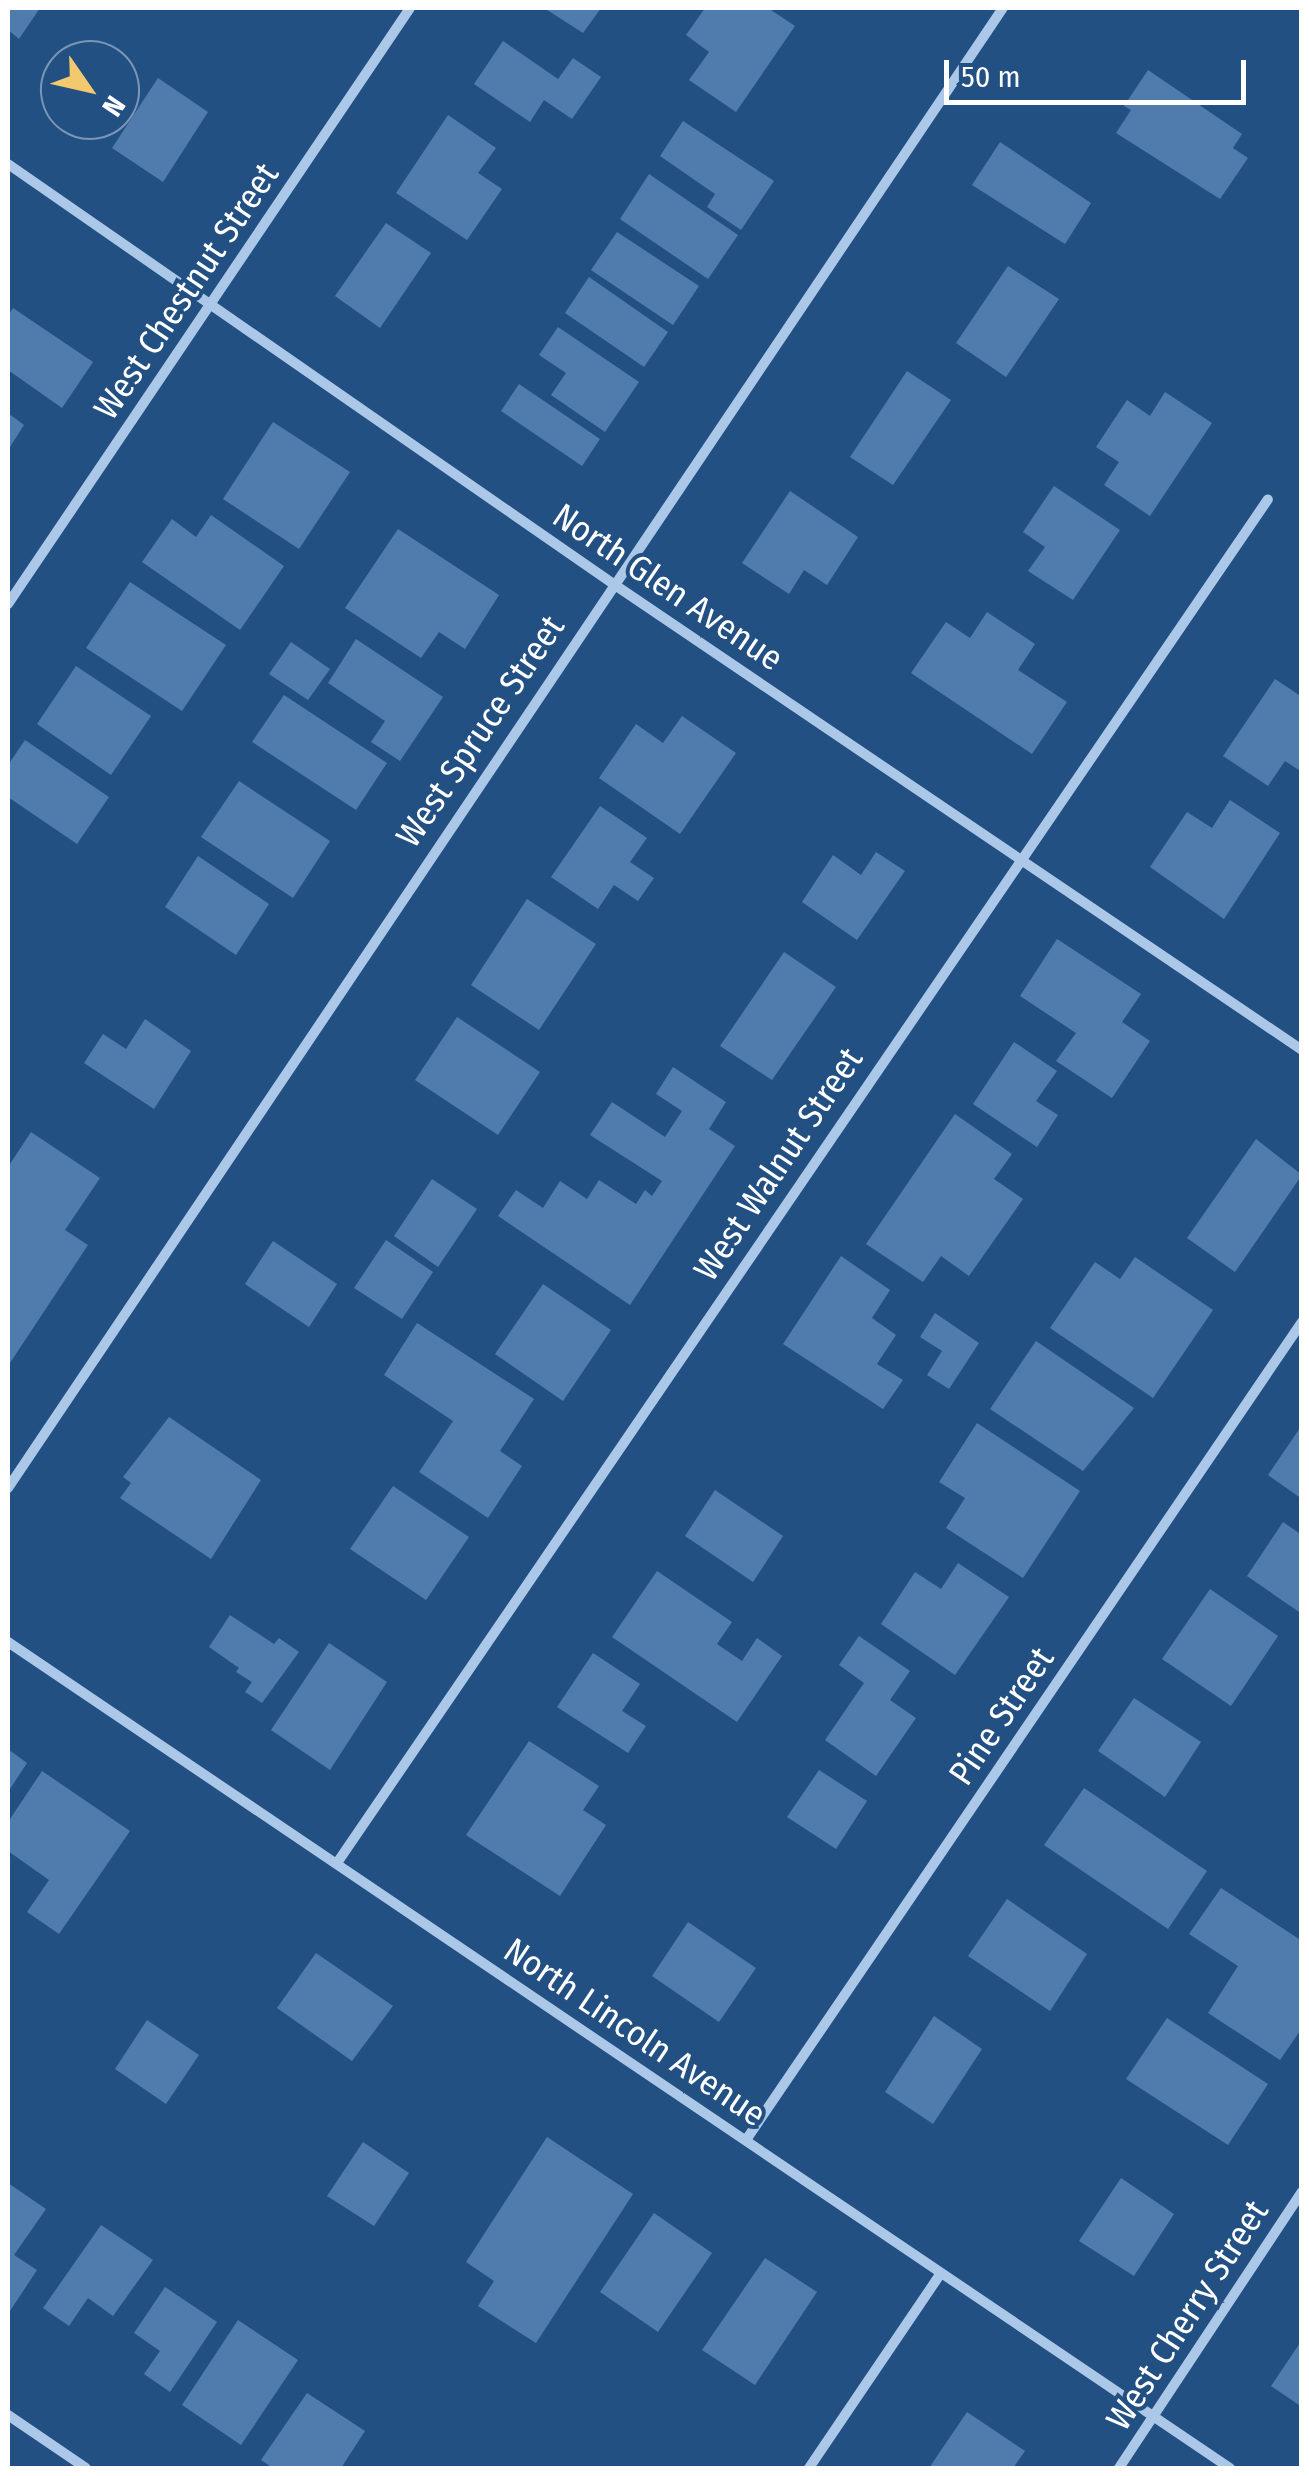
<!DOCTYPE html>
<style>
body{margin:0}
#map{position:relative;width:1309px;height:2476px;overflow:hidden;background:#235083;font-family:"Fira Sans Condensed",sans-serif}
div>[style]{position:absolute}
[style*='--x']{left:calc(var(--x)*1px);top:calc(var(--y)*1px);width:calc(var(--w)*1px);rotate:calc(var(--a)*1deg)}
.building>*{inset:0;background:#507cad}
.minor>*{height:10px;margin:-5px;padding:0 5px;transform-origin:5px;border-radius:5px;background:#abc8e8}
span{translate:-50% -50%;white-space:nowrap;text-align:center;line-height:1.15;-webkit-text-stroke:8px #235083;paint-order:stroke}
.street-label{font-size:35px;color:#fff}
.frame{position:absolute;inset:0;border:10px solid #fff;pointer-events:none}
.north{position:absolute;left:40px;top:40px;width:100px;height:100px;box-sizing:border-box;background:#235083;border:2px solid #7b96b5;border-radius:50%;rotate:124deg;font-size:28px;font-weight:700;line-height:40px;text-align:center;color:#fff}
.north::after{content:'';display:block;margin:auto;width:35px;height:45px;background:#f3c86e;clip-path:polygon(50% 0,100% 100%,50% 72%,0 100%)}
.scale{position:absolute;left:944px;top:60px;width:302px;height:45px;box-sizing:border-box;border:5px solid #fff;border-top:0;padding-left:12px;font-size:30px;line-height:35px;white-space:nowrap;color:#fff;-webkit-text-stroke:8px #235083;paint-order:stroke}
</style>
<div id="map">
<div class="building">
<div style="clip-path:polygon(8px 8px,40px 8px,19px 39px,8px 30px)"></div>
<div style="clip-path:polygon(544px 8px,601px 8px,583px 33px)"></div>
<div style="clip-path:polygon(705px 8px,768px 8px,795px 26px,736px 112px,689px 80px,709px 52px,686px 35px)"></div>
<div style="clip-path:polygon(503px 41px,558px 79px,573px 58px,601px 77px,572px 119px,544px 100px,530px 122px,474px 84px)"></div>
<div style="clip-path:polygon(1148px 70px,1242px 134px,1233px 148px,1248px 158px,1220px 199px,1116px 133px,1131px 110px,1124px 106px)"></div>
<div style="clip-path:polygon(158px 78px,208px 112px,163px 182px,112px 148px)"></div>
<div style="clip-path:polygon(448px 115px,496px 148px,478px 173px,502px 189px,467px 240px,396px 193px)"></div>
<div style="clip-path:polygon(683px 121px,774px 181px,741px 230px,707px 207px,715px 194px,660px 156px)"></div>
<div style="clip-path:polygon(1000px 142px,1091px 203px,1065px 244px,972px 185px)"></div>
<div style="clip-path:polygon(649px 174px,738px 235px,708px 279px,620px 219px)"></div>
<div style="clip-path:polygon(386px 223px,431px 253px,380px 328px,335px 296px)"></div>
<div style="clip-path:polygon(617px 232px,699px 286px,673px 325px,591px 270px)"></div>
<div style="clip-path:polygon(1008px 266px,1059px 299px,1006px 377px,956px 343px)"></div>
<div style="clip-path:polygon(589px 277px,668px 332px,644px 367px,565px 313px)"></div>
<div style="clip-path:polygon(13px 308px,93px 362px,62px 408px,8px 370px,8px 316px)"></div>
<div style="clip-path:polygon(558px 327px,639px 382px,605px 432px,551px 395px,566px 373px,539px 355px)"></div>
<div style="clip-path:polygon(907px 371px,951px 400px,893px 485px,850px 457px)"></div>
<div style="clip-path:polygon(519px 384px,600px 439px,582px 466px,501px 411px)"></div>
<div style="clip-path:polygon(1165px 392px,1212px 423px,1150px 516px,1104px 485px,1119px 462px,1096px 447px,1127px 400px,1150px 416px)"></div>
<div style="clip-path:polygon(8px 413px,24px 425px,8px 450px)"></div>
<div style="clip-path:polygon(273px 422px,350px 472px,299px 549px,223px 499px)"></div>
<div style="clip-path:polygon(1054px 486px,1120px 530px,1073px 600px,1028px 571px,1045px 547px,1023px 532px)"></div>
<div style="clip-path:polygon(790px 491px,858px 537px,827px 585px,804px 570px,789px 594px,742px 563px)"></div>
<div style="clip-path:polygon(211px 515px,284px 566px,240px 630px,142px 562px,172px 519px,196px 537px)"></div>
<div style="clip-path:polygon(398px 529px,499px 595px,465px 649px,439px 632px,421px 658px,345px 608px)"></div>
<div style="clip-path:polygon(130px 582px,226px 645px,182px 711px,86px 648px)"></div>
<div style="clip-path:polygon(987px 612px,1035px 644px,1018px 670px,1067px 702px,1032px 754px,911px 673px,946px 622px,970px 638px)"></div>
<div style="clip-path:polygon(356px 639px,443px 697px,400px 761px,371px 742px,385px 721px,328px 683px)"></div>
<div style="clip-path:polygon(291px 642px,330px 669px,308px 700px,269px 674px)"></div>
<div style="clip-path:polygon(76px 666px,151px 716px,111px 775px,37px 724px)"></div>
<div style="clip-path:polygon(1275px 679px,1302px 697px,1302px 772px,1285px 761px,1268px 786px,1223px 756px)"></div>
<div style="clip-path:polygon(284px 695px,387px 763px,356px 810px,252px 742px)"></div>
<div style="clip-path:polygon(682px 716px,736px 753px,680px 834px,599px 778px,636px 724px,663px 743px)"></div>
<div style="clip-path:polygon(25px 740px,109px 797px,77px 844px,8px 797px,8px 765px)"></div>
<div style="clip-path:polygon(239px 781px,330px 841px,293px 898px,201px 837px)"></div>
<div style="clip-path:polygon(1230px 800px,1280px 833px,1224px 919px,1150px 867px,1187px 812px,1212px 828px)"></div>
<div style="clip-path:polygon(600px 806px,647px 838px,630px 862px,654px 878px,638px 901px,614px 885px,598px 909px,551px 877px)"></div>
<div style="clip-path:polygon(876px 852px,905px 871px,857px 940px,802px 902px,833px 855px,861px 875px)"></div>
<div style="clip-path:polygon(198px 856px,269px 904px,236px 955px,165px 907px)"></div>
<div style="clip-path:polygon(527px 899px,596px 944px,539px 1030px,471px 985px)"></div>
<div style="clip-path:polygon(1057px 939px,1141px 994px,1122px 1022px,1150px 1041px,1112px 1098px,1056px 1061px,1076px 1033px,1020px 996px)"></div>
<div style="clip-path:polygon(784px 952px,836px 987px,772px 1080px,720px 1046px)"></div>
<div style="clip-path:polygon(457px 1017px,540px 1072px,498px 1135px,415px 1080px)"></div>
<div style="clip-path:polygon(145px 1019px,191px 1051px,154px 1109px,84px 1063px,103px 1034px,126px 1049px)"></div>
<div style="clip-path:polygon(1014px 1042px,1057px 1071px,1036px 1101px,1058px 1115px,1037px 1147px,973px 1104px)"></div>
<div style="clip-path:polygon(673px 1067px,726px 1102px,709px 1129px,735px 1146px,630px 1305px,498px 1216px,516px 1190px,543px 1208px,560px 1181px,587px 1199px,599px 1180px,636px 1204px,645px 1190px,652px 1196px,662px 1181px,590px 1135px,612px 1102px,665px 1137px,682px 1111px,656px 1094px)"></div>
<div style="clip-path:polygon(955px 1114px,1012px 1154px,994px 1179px,1023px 1199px,969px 1276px,941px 1256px,923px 1282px,866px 1244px)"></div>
<div style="clip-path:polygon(31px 1132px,100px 1178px,65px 1230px,88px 1245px,8px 1366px,8px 1167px)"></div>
<div style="clip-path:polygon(1256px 1139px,1302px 1175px,1235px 1272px,1187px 1238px)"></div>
<div style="clip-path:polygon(432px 1179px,477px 1209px,438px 1267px,394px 1236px)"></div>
<div style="clip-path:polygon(386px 1240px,433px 1272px,402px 1319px,354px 1288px)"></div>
<div style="clip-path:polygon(273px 1241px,337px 1284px,309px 1327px,245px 1284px)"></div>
<div style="clip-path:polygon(841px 1256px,890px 1290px,872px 1318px,896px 1335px,877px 1364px,903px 1380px,883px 1409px,783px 1344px)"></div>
<div style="clip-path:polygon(1135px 1257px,1213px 1310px,1153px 1398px,1050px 1328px,1095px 1262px,1120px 1279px)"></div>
<div style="clip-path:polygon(543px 1284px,611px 1330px,563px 1401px,495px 1354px)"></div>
<div style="clip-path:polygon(935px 1313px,979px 1343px,949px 1389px,927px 1375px,942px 1351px,920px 1337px)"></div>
<div style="clip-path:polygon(417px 1323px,534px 1399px,500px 1451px,522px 1466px,488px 1518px,419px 1472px,453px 1421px,384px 1375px)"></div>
<div style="clip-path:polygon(1036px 1341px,1134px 1408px,1083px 1471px,990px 1409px)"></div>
<div style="clip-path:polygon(169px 1417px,261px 1480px,211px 1559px,120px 1498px,131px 1483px,123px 1477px)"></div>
<div style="clip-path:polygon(977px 1423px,1080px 1491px,1023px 1578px,946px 1528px,965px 1498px,939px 1482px)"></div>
<div style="clip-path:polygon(1302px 1425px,1302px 1499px,1268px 1475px)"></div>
<div style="clip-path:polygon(393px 1486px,469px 1537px,426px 1600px,350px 1549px)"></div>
<div style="clip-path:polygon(715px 1490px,783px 1536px,753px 1582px,685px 1536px)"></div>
<div style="clip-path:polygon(1283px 1522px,1302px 1535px,1302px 1614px,1247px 1576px)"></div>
<div style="clip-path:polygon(958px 1563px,1009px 1597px,955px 1675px,881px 1624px,915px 1572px,941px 1589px)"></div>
<div style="clip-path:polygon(657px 1571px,732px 1622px,717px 1644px,742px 1661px,757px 1638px,782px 1656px,737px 1722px,612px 1637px)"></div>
<div style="clip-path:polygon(1210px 1589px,1278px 1636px,1231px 1706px,1162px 1659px)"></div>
<div style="clip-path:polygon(230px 1615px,274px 1644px,279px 1638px,299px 1652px,262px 1703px,245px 1692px,252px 1682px,236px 1672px,239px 1668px,209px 1647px)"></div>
<div style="clip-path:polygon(859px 1636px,910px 1671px,890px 1700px,916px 1718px,876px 1776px,825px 1740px,864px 1683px,839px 1665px)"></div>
<div style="clip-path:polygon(329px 1643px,387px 1682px,330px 1770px,271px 1730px)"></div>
<div style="clip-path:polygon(593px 1653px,640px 1684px,622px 1711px,646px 1726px,628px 1753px,557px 1707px)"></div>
<div style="clip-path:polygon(1134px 1698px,1201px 1742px,1165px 1797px,1098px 1751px)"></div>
<div style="clip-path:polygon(529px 1741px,599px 1786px,583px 1810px,606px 1825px,560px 1896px,466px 1835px)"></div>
<div style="clip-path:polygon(8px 1749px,27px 1763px,8px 1792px)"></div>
<div style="clip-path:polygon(819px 1770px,867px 1801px,836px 1849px,787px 1817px)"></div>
<div style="clip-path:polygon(42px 1771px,130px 1831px,59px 1934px,27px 1912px,49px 1880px,8px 1851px,8px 1822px)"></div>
<div style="clip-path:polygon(1084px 1788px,1207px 1871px,1168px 1929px,1044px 1845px)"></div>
<div style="clip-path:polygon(1221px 1888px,1302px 1941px,1302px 2028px,1280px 2060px,1208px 2013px,1238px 1966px,1189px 1934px)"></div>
<div style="clip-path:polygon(1007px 1899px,1087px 1954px,1050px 2011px,968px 1956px)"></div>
<div style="clip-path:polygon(688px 1922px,756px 1968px,719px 2022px,652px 1976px)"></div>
<div style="clip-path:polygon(316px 1953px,393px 2006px,352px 2061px,277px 2008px)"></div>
<div style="clip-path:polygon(934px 2016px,982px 2049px,933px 2124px,885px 2092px)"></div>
<div style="clip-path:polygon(1167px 2018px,1268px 2084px,1228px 2145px,1126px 2079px)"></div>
<div style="clip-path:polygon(147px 2020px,199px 2055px,166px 2104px,115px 2069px)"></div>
<div style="clip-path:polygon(547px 2137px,633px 2194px,536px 2343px,478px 2306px,494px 2281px,466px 2262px)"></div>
<div style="clip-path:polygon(363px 2142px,409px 2173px,374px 2226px,327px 2196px)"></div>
<div style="clip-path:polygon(1121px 2178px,1174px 2214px,1134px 2276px,1079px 2241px)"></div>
<div style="clip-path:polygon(8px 2183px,46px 2209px,14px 2255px,37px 2270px,8px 2314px)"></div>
<div style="clip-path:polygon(654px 2213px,712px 2253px,658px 2332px,600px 2292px)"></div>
<div style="clip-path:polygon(101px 2225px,153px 2260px,113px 2316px,88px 2298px,69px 2326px,43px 2308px)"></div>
<div style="clip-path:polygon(765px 2258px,817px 2292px,755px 2385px,702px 2350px)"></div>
<div style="clip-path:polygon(165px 2287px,217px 2322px,170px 2392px,144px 2374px,160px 2351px,134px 2333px)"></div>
<div style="clip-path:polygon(238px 2320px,298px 2360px,241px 2445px,182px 2405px)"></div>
<div style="clip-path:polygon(1302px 2340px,1302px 2407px,1271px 2386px)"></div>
<div style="clip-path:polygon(307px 2393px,365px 2431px,341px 2468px,273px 2468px,261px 2460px)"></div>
<div style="clip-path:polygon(967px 2412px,1025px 2451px,1013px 2468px,929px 2468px)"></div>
</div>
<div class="minor">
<div style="--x:8;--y:164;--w:735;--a:34.75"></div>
<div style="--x:612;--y:583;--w:833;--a:34.09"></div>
<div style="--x:8;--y:604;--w:719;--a:-56"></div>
<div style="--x:8;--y:1488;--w:1783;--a:-56.09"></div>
<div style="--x:8;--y:1642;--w:1475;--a:34.06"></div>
<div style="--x:337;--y:1863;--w:1651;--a:-55.68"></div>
<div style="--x:746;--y:2140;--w:989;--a:-55.8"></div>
<div style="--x:8;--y:2415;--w:94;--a:34.2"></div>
<div style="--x:809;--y:2468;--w:235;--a:-55.9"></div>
<div style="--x:1119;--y:2468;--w:331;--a:-56.5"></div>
</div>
<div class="street-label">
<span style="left:186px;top:291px;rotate:-56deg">West Chestnut Street</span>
<span style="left:668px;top:587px;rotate:34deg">North Glen Avenue</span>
<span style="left:480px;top:731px;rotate:-56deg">West Spruce Street</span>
<span style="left:778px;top:1164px;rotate:-56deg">West Walnut Street</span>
<span style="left:1001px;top:1716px;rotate:-56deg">Pine Street</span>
<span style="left:635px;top:2032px;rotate:34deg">North Lincoln Avenue</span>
<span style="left:1187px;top:2315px;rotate:-57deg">West Cherry Street</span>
</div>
<div class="frame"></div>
<div class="north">N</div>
<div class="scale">50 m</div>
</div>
